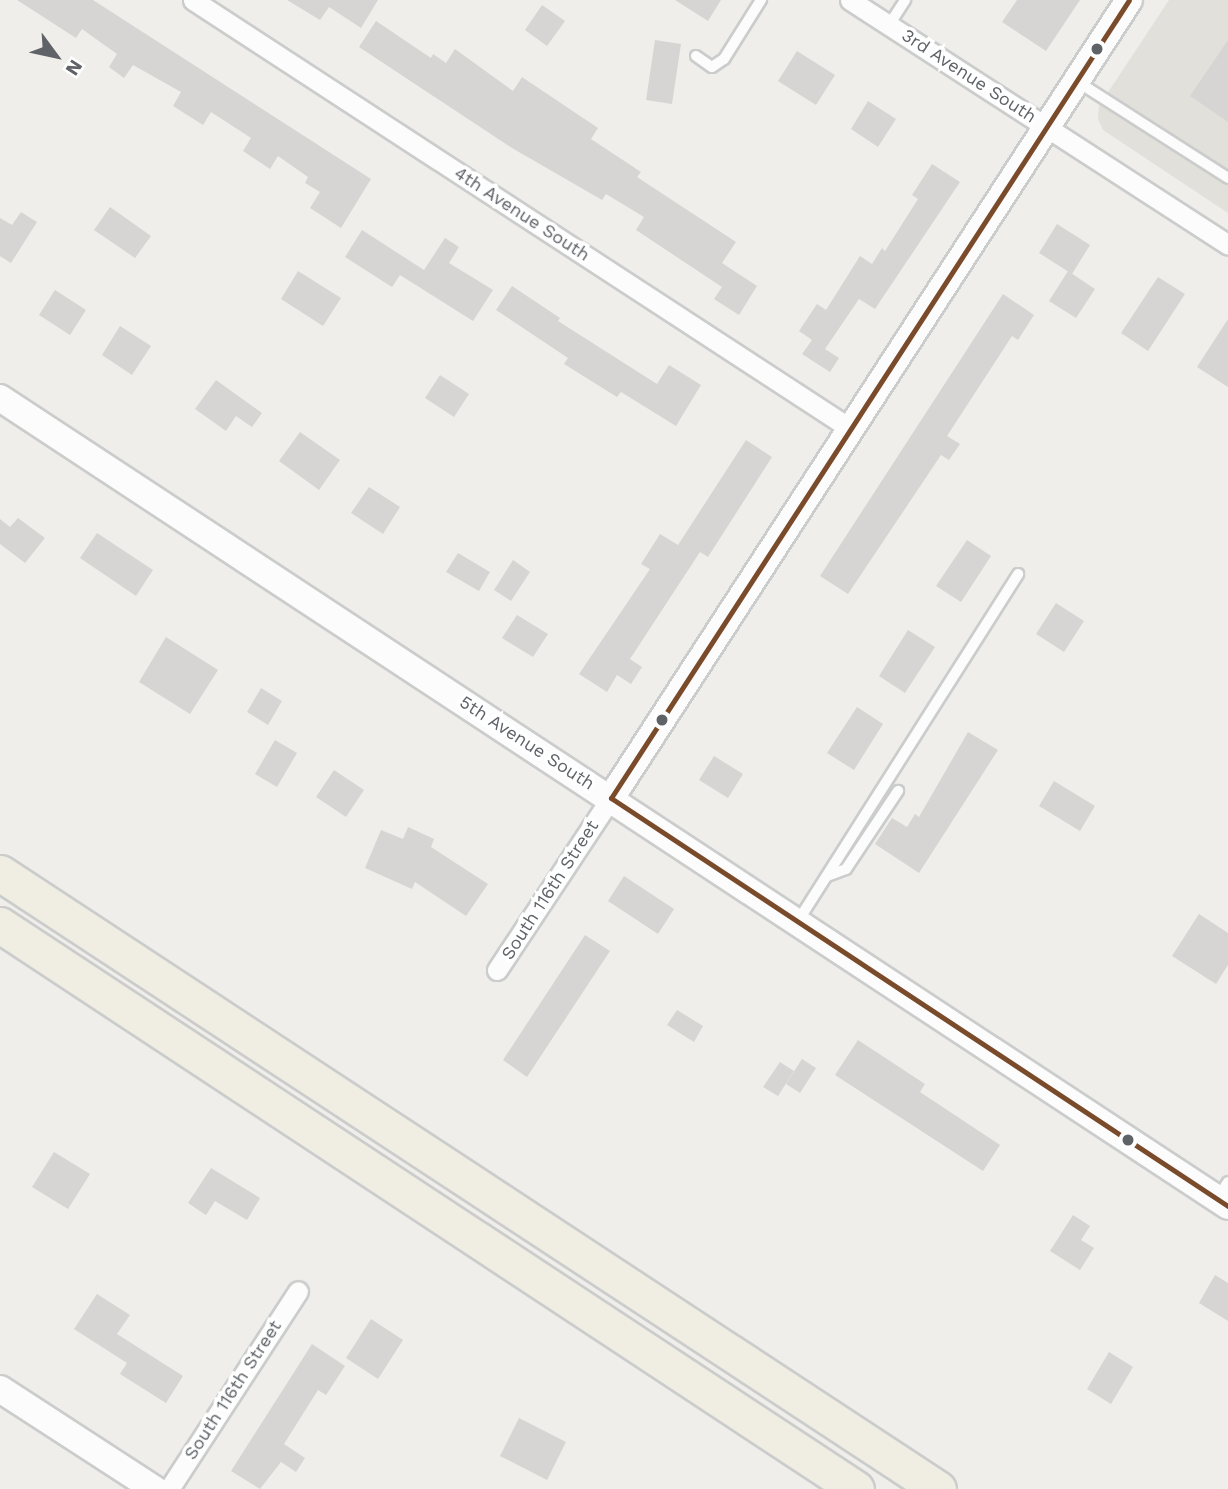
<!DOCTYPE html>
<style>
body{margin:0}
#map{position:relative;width:1228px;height:1489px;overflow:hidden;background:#efeeea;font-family:"Work Sans",sans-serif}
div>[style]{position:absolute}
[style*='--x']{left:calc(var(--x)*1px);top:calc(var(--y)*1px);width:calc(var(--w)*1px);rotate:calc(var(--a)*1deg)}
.education>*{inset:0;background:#e2e0da}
.building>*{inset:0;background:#d6d5d3}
.roads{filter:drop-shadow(2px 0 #cbcccc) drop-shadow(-2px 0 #cbcccc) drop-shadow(0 2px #cbcccc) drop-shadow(0 -2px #cbcccc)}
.lane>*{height:10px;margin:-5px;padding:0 5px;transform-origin:5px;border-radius:5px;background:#fdfcfc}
.street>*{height:19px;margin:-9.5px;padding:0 9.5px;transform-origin:9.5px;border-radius:9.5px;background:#fdfcfc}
.secondary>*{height:26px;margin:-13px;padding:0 13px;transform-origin:13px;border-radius:13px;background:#fdfcfc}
.highway>*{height:35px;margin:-17.5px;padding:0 17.5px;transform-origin:17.5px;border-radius:17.5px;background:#f0ede3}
.bus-1>*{height:5px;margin:-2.5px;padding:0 2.5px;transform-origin:2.5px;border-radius:2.5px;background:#7a4b2a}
.dots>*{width:19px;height:19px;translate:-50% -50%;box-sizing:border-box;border:4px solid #fff;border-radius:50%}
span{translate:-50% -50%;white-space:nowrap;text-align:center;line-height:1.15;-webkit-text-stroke:7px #fff;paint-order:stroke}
.street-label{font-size:18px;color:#5f6368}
.north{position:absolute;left:21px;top:21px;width:70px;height:70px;-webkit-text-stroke:5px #fff;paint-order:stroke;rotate:123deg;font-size:19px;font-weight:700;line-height:28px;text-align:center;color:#5f6368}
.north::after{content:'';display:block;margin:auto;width:24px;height:32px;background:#5f6368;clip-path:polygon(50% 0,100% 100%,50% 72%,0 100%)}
</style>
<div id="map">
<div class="education">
<div style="clip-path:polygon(1169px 0,1228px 0,1228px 213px,1103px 130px,1098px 119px,1099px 106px)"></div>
</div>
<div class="building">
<div style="clip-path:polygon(17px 0,93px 0,371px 179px,341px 228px,310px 208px,320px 192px,305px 183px,308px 177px,278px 156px,270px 169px,243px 151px,251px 138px,211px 112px,203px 125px,173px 106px,181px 92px,133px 65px,124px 78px,109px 67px,117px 54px,82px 29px,76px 38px)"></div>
<div style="clip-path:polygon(287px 0,378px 0,361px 28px,329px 7px,320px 20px)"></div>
<div style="clip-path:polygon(675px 0,721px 0,708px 21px)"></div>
<div style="clip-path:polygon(1017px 0,1080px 0,1046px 51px,1002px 22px)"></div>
<div style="clip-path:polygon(542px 5px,565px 21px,547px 46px,525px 30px)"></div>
<div style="clip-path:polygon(376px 21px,431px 58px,433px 54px,446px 63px,455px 49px,513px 91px,522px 77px,598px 128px,591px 139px,641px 172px,637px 177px,736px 242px,722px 263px,757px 286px,739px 315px,714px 299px,722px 287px,636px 230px,644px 217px,606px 194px,602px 200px,512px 148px,359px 47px)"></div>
<div style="clip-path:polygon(655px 40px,681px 44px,672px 104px,646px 100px)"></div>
<div style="clip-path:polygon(1228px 40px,1228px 122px,1190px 96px)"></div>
<div style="clip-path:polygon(797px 51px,835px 75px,816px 105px,778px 81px)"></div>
<div style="clip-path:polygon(868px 101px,896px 119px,878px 147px,851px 129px)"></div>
<div style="clip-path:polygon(932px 164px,960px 182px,875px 309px,859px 299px,825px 349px,839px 358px,830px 372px,802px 354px,812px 340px,799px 331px,817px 304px,826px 310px,860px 256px,872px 264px,882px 248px,885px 251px,918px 199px,912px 195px)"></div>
<div style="clip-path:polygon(110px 207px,151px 236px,135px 258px,94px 230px)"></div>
<div style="clip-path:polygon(21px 212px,37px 222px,11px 263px,0 256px,0 218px,12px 225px)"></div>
<div style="clip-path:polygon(1057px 224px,1090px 245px,1072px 274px,1039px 253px)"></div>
<div style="clip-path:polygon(362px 230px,424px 270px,445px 238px,459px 247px,449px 263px,493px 290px,473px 321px,400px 275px,392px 287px,345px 257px)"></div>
<div style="clip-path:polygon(298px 271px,341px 298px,323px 326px,281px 299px)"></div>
<div style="clip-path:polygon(1068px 271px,1095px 289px,1076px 318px,1049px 301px)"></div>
<div style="clip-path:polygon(1158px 277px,1185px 294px,1148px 351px,1121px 333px)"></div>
<div style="clip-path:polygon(512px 286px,560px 318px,558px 321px,657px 384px,669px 365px,701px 385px,676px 426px,621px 392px,617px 397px,564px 364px,568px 358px,496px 310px)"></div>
<div style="clip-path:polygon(55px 290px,86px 310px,70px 335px,39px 315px)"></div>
<div style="clip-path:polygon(1003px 294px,1034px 315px,1018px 340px,1012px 336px,947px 436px,960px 444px,949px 460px,941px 455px,848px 594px,820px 576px)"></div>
<div style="clip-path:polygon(1228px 319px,1228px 387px,1197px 367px)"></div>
<div style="clip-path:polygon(120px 326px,151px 346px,132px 375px,102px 355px)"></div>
<div style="clip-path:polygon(440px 375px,469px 394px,454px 417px,425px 398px)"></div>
<div style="clip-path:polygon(216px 380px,262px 413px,252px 427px,236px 416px,226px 431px,195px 409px)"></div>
<div style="clip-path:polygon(300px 432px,340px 460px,319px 490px,279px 461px)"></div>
<div style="clip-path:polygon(746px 440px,772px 457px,708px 557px,700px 552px,630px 659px,642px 667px,631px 684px,617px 675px,607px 692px,579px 674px,650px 569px,641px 564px,660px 534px,678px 545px)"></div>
<div style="clip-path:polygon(369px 487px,400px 507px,383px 534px,351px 513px)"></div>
<div style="clip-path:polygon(18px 518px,45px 538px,25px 563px,0 544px,0 519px,10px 527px)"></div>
<div style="clip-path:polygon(97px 533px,153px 570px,136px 596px,80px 558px)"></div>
<div style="clip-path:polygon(967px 540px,991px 556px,961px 602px,936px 586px)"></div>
<div style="clip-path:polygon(458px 553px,490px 572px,479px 591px,446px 572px)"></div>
<div style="clip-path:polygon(513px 560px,530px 572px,511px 601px,494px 590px)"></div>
<div style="clip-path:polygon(1056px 603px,1084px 621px,1064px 652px,1036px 634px)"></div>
<div style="clip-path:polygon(517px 615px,548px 634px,533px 657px,502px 638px)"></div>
<div style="clip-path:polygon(908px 630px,935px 647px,905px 693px,879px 676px)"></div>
<div style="clip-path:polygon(166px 637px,218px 670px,190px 714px,139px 682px)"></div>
<div style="clip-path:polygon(261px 688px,282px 701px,268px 725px,247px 712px)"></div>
<div style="clip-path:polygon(857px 707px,883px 724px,854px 770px,827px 753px)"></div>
<div style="clip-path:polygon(968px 732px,998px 750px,919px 873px,875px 844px,892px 818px,907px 827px,915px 814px,919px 817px)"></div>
<div style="clip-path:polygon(275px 740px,297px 753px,277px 787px,255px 774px)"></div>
<div style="clip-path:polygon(714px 756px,743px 774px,728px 798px,699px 780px)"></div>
<div style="clip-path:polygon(334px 770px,364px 790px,346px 817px,316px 797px)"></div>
<div style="clip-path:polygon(1054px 781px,1095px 806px,1080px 831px,1039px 806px)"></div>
<div style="clip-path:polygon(408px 827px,434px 839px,431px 847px,488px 884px,466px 916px,415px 882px,412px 889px,365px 868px,381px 830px,403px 839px)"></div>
<div style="clip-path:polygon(624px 876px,674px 909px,658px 934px,608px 901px)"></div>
<div style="clip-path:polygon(1199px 914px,1228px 933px,1228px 965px,1216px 984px,1172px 956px)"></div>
<div style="clip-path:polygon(585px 935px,610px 951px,527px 1077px,503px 1060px)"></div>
<div style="clip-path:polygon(677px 1010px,703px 1026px,694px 1042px,667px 1025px)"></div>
<div style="clip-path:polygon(858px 1040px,925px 1084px,920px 1092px,1000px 1145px,983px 1171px,835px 1075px)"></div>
<div style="clip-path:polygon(802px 1059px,816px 1068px,800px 1093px,786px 1084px)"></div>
<div style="clip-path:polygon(780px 1062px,794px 1071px,778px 1096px,763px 1087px)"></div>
<div style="clip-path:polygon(54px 1152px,90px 1174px,68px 1209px,32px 1187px)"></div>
<div style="clip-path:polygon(211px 1168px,260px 1198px,247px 1220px,215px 1201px,206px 1215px,188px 1203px)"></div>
<div style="clip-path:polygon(1073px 1215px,1090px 1226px,1081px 1240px,1094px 1248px,1080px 1270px,1050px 1251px)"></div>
<div style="clip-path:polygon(1215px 1275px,1228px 1283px,1228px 1321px,1199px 1303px)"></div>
<div style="clip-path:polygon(97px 1294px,130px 1315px,117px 1334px,183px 1376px,166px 1403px,120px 1374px,127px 1363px,74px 1329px)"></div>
<div style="clip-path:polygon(371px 1319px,403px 1340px,378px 1379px,346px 1358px)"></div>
<div style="clip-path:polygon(312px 1344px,345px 1366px,326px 1395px,318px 1390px,284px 1444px,305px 1458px,296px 1472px,281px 1462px,260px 1489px,231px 1471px)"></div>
<div style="clip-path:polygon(1109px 1352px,1133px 1367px,1111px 1404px,1087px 1389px)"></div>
<div style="clip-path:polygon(519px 1418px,566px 1442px,547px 1480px,500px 1456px)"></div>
</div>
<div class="roads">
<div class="lane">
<div style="--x:889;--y:25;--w:30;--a:-57"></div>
<div style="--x:696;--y:56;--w:19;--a:35"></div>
<div style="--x:712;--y:67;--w:14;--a:-34"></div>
<div style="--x:724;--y:59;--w:70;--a:-57.9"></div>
<div style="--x:1078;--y:82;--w:178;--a:32.6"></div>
<div style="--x:827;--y:876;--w:20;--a:-20"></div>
<div style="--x:846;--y:869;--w:94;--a:-56.3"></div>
<div style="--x:798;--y:921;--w:411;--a:-57.6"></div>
<div style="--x:1217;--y:1199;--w:20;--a:-57"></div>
</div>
<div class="street">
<div style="--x:193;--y:0;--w:785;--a:33.1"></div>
<div style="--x:850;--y:0;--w:450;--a:32.9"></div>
<div style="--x:497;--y:970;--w:206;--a:-56.5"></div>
<div style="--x:169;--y:1489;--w:236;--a:-56.9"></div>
</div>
<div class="secondary">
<div style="--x:0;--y:398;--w:1470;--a:33.34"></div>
<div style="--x:611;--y:798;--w:951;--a:-57.01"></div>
<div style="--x:0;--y:1389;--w:184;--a:33"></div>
</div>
<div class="highway">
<div style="--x:0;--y:873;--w:1122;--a:33.29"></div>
<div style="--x:0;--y:925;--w:1025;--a:33.38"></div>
</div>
</div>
<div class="bus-1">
<div style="--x:611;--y:798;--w:951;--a:-57.01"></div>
<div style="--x:611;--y:798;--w:740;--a:33.48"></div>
</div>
<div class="dots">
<div style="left:1097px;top:49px;background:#5f6368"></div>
<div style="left:662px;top:720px;background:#5f6368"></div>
<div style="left:1128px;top:1140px;background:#5f6368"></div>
</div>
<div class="street-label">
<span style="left:969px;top:76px;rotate:33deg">3rd Avenue South</span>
<span style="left:522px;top:214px;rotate:33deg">4th Avenue South</span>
<span style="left:527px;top:743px;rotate:33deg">5th Avenue South</span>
<span style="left:550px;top:890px;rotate:-57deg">South 116th Street</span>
<span style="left:233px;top:1390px;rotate:-57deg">South 116th Street</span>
</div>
<div class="north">N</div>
</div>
